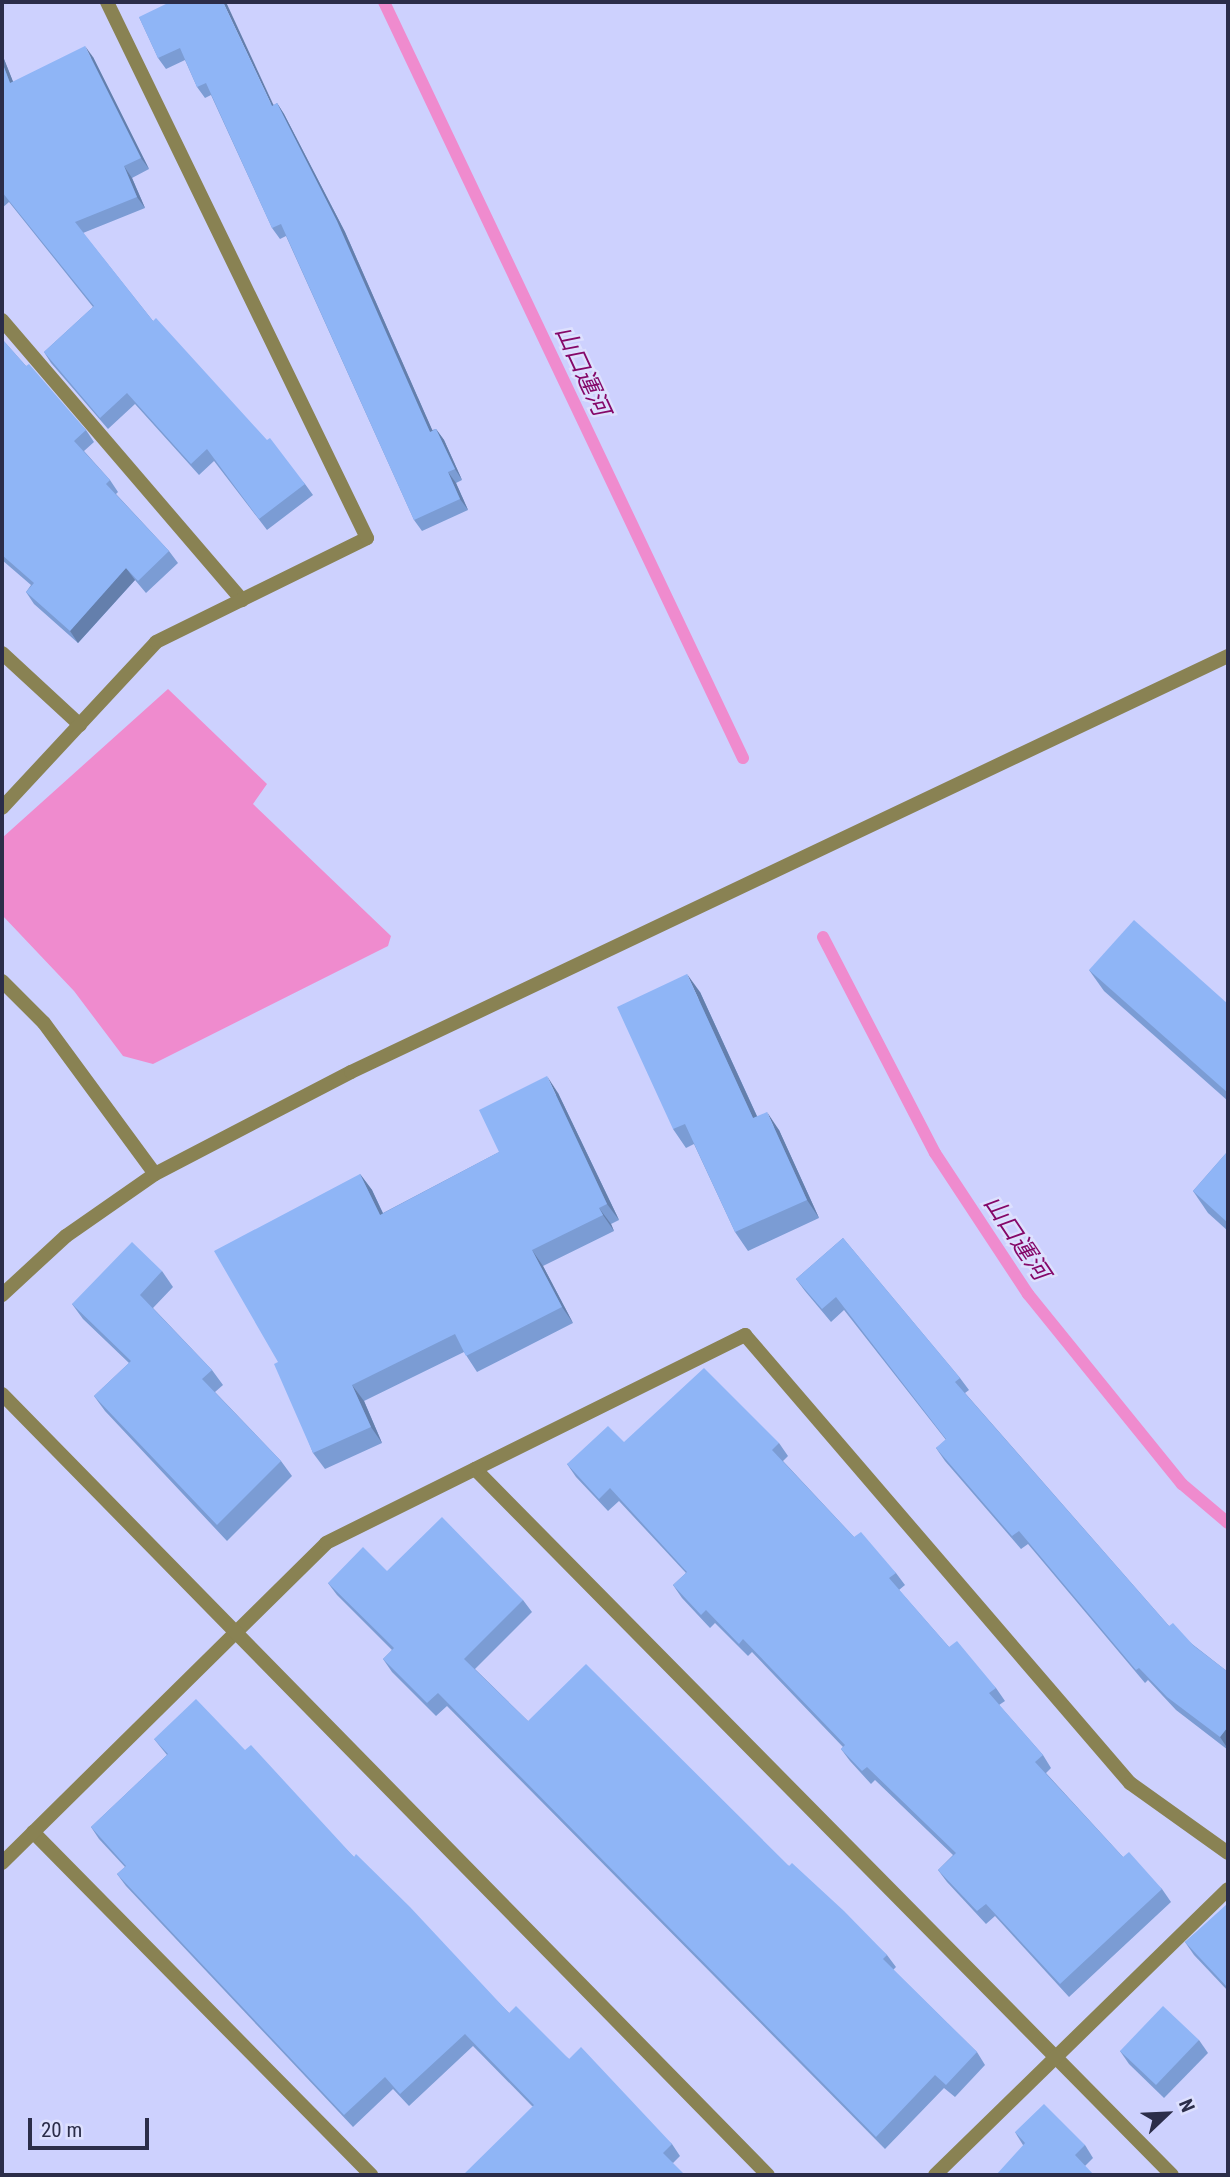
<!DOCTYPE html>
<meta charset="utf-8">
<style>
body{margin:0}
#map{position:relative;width:1230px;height:2177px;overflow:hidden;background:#cdd1fe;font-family:"Roboto Condensed","Noto Sans JP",sans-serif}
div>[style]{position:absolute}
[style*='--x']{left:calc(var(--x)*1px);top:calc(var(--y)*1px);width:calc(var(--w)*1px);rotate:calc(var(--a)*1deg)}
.water>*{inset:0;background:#ef8bce}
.stream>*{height:12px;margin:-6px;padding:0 6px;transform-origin:6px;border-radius:6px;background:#ef8bce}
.minor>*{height:14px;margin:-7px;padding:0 7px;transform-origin:7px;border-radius:7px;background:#898253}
.tertiary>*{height:14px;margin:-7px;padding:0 7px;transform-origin:7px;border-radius:7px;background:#898253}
.wall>*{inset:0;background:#7b9cd4}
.shaded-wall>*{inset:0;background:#647fac}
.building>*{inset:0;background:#8fb5f6}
span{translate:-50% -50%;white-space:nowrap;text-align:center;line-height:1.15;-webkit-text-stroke:5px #dde0fe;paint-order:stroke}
.water-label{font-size:24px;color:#850869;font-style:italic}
.frame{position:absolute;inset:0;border:4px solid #2b2d49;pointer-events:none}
.north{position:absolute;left:1132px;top:2079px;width:70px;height:70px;-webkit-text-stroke:5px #dde0fe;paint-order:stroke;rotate:67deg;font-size:19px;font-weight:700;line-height:28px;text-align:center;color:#2b2d49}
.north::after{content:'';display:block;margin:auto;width:24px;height:32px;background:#2b2d49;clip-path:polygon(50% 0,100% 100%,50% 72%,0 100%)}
.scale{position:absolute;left:28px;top:2118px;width:121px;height:32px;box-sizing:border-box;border:4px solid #2b2d49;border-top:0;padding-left:9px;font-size:21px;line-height:24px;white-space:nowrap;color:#2b2d49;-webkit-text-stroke:5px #dde0fe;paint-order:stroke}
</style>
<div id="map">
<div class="water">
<div style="clip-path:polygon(168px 689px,267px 784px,253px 804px,391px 936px,388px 946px,153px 1064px,123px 1056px,74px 991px,2px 915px,2px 838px)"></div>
</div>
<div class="stream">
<div style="--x:384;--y:2;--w:837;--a:64.6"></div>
<div style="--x:823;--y:937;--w:243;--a:62.6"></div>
<div style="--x:935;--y:1153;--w:169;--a:56.6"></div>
<div style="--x:1028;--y:1294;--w:245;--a:51"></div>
<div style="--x:1182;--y:1484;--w:60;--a:40.3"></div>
</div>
<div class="minor">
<div style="--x:2;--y:320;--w:369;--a:49.4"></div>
<div style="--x:2;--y:653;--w:106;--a:42.7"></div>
<div style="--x:2;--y:808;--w:226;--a:-47.1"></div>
<div style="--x:156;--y:642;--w:235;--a:-26.2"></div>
<div style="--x:367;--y:538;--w:596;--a:-115.88"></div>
<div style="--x:2;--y:981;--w:59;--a:45"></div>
<div style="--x:44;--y:1023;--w:187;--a:53.7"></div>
<div style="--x:475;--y:1469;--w:992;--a:45.37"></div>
<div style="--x:33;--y:1832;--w:482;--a:45.4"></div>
<div style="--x:2;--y:1863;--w:455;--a:-44.6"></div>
<div style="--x:326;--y:1543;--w:468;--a:-26.4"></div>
<div style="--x:745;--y:1335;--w:591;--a:49.33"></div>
<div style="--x:1130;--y:1783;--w:120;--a:35.5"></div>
<div style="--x:935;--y:2175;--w:409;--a:-44.3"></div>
</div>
<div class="tertiary">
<div style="--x:2;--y:1295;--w:87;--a:-42.7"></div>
<div style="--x:66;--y:1236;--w:108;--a:-34.9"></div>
<div style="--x:155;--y:1174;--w:221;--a:-27.5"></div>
<div style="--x:351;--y:1072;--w:971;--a:-25.38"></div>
<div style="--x:2;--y:1394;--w:1094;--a:45.56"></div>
</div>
<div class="wall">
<div style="clip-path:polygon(139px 17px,274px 105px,277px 103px,284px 114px,345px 232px,432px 430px,436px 429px,444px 440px,462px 480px,456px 483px,468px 510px,422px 531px,414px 520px,286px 236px,280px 239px,272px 228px,211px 95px,205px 98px,197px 87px,185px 60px,166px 69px,158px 58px)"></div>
<div style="clip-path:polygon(2px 54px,13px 82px,93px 57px,149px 169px,132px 178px,145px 208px,83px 233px,153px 321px,305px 484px,313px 495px,267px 530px,214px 461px,199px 475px,135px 404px,108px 429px,51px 363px,44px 352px,93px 307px,9px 202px,2px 208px)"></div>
<div style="clip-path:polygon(2px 339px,26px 366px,86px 430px,94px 442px,84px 451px,110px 480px,118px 492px,116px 494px,169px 551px,178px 563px,146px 593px,135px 580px,78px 643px,34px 604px,26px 592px,31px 585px,2px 560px)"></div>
<div style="clip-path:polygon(1089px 970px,1228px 1004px,1228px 1101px,1104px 991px)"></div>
<div style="clip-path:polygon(700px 992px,757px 1116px,779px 1130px,819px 1218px,748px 1251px,735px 1232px,694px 1144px,686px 1148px,673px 1129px)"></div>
<div style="clip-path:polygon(558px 1093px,619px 1220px,611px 1224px,614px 1231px,543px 1266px,573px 1323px,477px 1372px,464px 1352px,364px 1401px,382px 1443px,325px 1469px,313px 1453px,278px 1362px,360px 1174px,372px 1190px,383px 1213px,499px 1152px)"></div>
<div style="clip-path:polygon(1228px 1151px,1228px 1231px,1208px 1213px,1193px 1191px)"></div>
<div style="clip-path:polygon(843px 1238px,960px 1378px,969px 1390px,965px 1393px,1169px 1626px,1228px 1672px,1228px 1750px,1176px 1710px,1148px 1680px,1145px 1683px,1028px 1544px,1021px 1549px,945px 1461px,936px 1448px,946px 1440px,844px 1310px,831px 1322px,805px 1291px,796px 1279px)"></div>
<div style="clip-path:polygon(162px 1271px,173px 1287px,153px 1308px,212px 1370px,223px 1385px,215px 1392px,281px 1461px,292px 1476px,227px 1541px,105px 1411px,94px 1396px,129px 1363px,83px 1319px,72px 1304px)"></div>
<div style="clip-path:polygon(624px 1442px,779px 1443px,788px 1456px,783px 1461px,854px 1537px,896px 1573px,905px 1585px,899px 1590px,949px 1647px,996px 1688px,1005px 1701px,999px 1705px,1043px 1755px,1051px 1768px,1046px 1773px,1123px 1857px,1162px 1889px,1171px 1902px,1069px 1997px,995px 1916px,986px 1924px,947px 1882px,938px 1870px,953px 1855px,875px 1780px,871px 1784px,850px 1761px,841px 1749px,843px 1747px,752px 1652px,748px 1656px,715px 1623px,710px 1628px,682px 1598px,673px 1585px,686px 1573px,619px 1501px,608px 1511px,576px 1477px,567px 1464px)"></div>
<div style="clip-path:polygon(387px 1571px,523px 1600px,532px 1612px,475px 1669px,528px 1721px,789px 1866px,887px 1955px,896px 1967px,893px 1970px,977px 2052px,985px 2065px,955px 2097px,944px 2088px,885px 2149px,447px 1706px,436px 1716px,392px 1672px,383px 1659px,392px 1650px,337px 1595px,328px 1583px)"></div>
<div style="clip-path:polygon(154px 1739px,245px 1750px,354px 1857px,509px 2013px,569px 2059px,672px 2144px,680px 2156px,673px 2163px,532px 2106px,473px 2046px,409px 2106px,393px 2089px,353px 2127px,126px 1886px,117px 1874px,125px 1867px,99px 1839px,91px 1827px,167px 1755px)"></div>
<div style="clip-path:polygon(1228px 1905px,1228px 1991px,1194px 1955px,1185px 1942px)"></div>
<div style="clip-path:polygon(1199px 2040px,1208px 2053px,1164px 2098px,1129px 2064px,1120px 2051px)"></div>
<div style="clip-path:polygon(1015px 2132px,1085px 2145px,1093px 2158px,1085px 2166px,1023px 2145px)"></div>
</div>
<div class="shaded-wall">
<div style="clip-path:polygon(223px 2px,226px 2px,279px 117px,272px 106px)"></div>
<div style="clip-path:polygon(85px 46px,93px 57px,149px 169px,141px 158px)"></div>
<div style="clip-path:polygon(2px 54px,18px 94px,10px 83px,2px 62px)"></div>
<div style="clip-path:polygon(277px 103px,284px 114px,345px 232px,438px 443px,430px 432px)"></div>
<div style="clip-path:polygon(124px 166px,132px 178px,145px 208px,137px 197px)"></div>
<div style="clip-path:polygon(436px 429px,444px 440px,462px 480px,455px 469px)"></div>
<div style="clip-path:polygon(448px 472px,456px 483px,468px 510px,460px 499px)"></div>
<div style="clip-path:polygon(126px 568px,135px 580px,78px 643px,70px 631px)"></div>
<div style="clip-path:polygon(687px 974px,700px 992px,766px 1136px,753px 1118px)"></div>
<div style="clip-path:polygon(547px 1076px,558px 1093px,619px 1220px,607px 1204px)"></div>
<div style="clip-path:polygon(767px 1112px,779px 1130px,819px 1218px,807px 1200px)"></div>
<div style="clip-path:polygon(360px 1174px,372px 1190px,391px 1231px,380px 1215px)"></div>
<div style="clip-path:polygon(599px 1208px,611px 1224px,614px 1231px,603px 1215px)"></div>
<div style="clip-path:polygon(532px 1250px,543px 1266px,573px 1323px,562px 1307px)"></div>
<div style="clip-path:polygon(352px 1385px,364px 1401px,382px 1443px,371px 1427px)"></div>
<div style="clip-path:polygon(1227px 1728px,1228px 1730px,1228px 1749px,1220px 1737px)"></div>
</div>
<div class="building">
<div style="clip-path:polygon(170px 2px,223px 2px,272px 106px,277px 103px,337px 221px,430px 432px,436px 429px,455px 469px,448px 472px,460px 499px,414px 520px,281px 224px,272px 228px,206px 83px,197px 87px,180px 48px,158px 58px,139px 17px)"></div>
<div style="clip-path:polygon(85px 46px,141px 158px,124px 166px,137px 197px,75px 222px,153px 321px,156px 318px,267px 440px,270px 438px,305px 484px,259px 519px,207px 449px,191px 464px,127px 393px,100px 418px,44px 352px,94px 306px,2px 192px,2px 62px,10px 83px)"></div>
<div style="clip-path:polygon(2px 339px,26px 366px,29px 364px,86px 430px,74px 441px,110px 480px,106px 484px,169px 551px,138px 581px,126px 568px,70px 631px,26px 592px,34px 583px,2px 555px)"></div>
<div style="clip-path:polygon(1134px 920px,1228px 1004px,1228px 1093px,1089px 970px)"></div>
<div style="clip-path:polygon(687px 974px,753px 1118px,767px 1112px,807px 1200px,735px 1232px,685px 1124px,673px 1129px,617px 1007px)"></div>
<div style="clip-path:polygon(547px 1076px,607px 1204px,599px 1208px,603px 1215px,532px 1250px,562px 1307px,466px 1356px,455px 1334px,352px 1385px,371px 1427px,313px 1453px,274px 1364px,278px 1362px,214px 1251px,360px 1174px,380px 1215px,499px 1152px,479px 1110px)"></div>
<div style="clip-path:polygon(1228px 1151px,1228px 1223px,1193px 1191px)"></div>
<div style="clip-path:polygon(843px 1238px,960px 1378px,955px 1382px,1169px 1626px,1173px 1623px,1194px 1646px,1228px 1672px,1228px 1729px,1227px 1728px,1220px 1737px,1167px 1697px,1139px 1668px,1136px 1670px,1019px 1531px,1012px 1536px,936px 1448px,946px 1439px,836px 1297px,822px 1309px,796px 1279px)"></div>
<div style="clip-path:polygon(132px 1242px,162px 1271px,140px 1295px,212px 1370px,202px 1379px,281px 1461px,217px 1525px,94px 1396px,131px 1361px,72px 1304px)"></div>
<div style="clip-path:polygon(704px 1368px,779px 1443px,772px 1450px,854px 1537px,861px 1532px,896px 1573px,889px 1578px,949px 1647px,957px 1641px,996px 1688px,989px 1693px,1043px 1755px,1035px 1762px,1123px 1857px,1129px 1852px,1162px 1889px,1060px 1984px,986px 1904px,977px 1911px,938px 1870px,956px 1853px,867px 1767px,862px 1771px,841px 1749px,845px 1745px,743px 1639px,739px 1644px,706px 1610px,701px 1615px,673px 1585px,687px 1572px,610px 1488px,599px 1499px,567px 1464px,608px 1426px,624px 1442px)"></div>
<div style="clip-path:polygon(442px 1517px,523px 1600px,464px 1659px,528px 1721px,586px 1664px,789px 1866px,792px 1863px,844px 1911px,887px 1955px,883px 1959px,977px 2052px,946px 2085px,935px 2075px,876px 2137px,438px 1693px,427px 1703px,383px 1659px,394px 1648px,328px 1583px,363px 1547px,387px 1571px)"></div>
<div style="clip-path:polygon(196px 1699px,245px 1750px,251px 1745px,354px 1857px,356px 1854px,410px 1907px,509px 2013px,516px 2006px,569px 2059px,581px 2047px,672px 2144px,663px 2153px,685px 2175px,463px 2175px,534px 2105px,465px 2034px,400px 2094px,385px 2077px,344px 2115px,117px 1874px,126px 1866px,91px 1827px,168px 1754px,154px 1739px)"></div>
<div style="clip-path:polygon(1227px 1904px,1228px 1905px,1228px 1988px,1185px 1942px)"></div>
<div style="clip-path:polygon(1163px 2006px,1199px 2040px,1156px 2085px,1120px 2051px)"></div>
<div style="clip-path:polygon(1044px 2104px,1085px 2145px,1075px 2155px,1094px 2175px,996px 2175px,1025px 2143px,1015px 2132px)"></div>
</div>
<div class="water-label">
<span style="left:582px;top:371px;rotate:65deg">山口運河</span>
<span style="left:1016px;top:1238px;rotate:56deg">山口運河</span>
</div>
<div class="frame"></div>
<div class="north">N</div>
<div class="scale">20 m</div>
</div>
